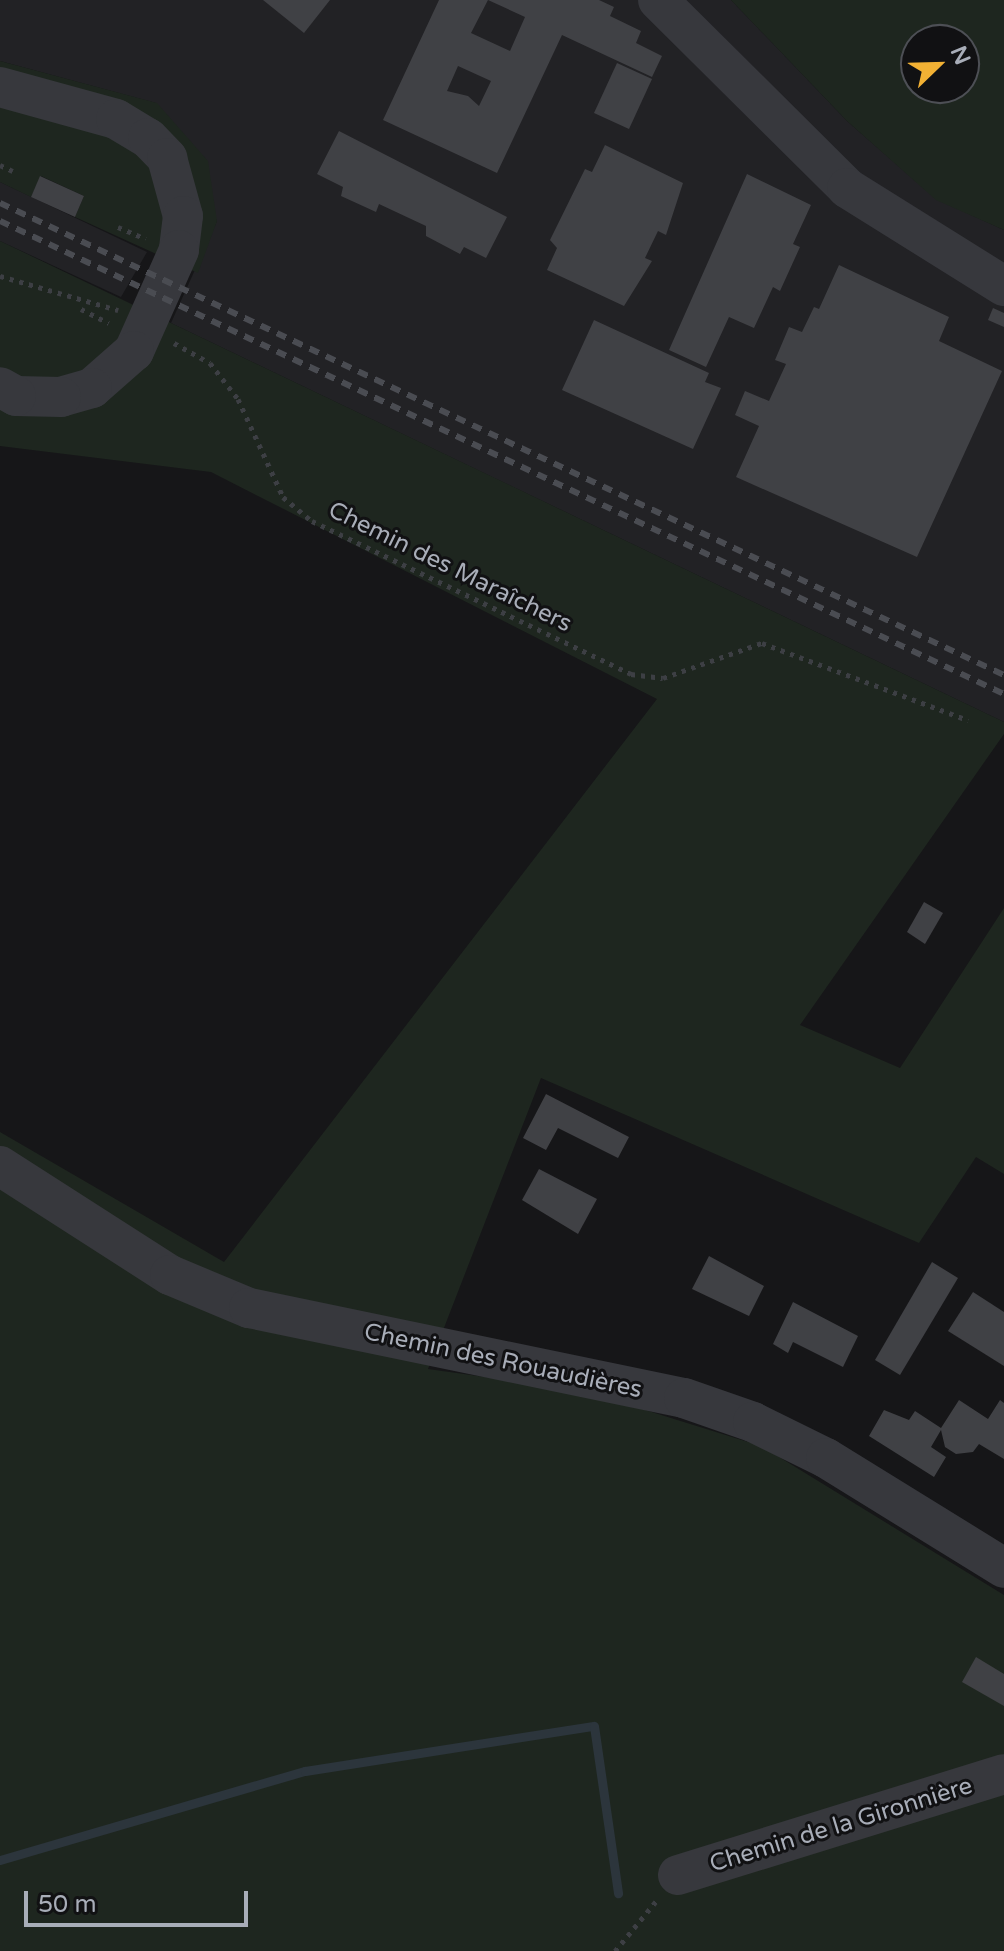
<!DOCTYPE html>
<meta charset="utf-8">
<style>
body{margin:0}
#map{position:relative;width:1004px;height:1951px;overflow:hidden;background:#161618;font-family:"Varela Round",sans-serif}
div>[style]{position:absolute}
[style*='--x']{left:calc(var(--x)*1px);top:calc(var(--y)*1px);width:calc(var(--w)*1px);rotate:calc(var(--a)*1deg)}
.built>*{inset:0;background:#222225}
.green>*{inset:0;background:#1e261f}
.stream>*{height:9px;margin:-4.5px;padding:0 4.5px;transform-origin:4.5px;border-radius:4.5px;background:#2c353c}
.building>*{inset:0;background:#404145}
.path>*{height:5px;margin-top:-2.5px;transform-origin:0;background:repeating-linear-gradient(90deg,#3d3f44 0 4px,transparent 0 10px)}
.minor>*{height:40px;margin:-20px;padding:0 20px;transform-origin:20px;border-radius:20px;background:#37383d}
.rail>*{height:6px;margin-top:-3px;transform-origin:0;background:repeating-linear-gradient(90deg,#4a4c52 0 10px,transparent 0 18px)}
span{translate:-50% -50%;white-space:nowrap;text-align:center;line-height:1.15;-webkit-text-stroke:6px #111113;paint-order:stroke}
.street-label{font-size:24px;color:#a8adb8}
.north{position:absolute;left:900px;top:24px;width:80px;height:80px;box-sizing:border-box;background:#111113;border:2px solid #4d4f55;border-radius:50%;rotate:67deg;font-size:22px;font-weight:700;line-height:32px;text-align:center;color:#a8adb8}
.north::after{content:'';display:block;margin:auto;width:28px;height:36px;background:#f2b134;clip-path:polygon(50% 0,100% 100%,50% 72%,0 100%)}
.scale{position:absolute;left:24px;top:1891px;width:224px;height:36px;box-sizing:border-box;border:4px solid #a8adb8;border-top:0;padding-left:10px;font-size:24px;line-height:28px;white-space:nowrap;color:#a8adb8;-webkit-text-stroke:6px #111113;paint-order:stroke}
</style>
<div id="map">
<div class="built">
<div style="clip-path:polygon(0 0,731px 0,847px 121px,936px 199px,1004px 230px,1004px 722px,171px 323px,217px 221px,156px 103px,0 61px)"></div>
<div style="clip-path:polygon(0 182px,147px 252px,121px 297px,0 241px)"></div>
</div>
<div class="green">
<div style="clip-path:polygon(evenodd,731px 0,1004px 0,1004px 230px,936px 200px,847px 121px,731px 0,916px 40px,964px 40px,964px 88px,916px 88px,916px 40px)"></div>
<div style="clip-path:polygon(0 61px,157px 103px,208px 161px,217px 221px,198px 273px,75px 217px,84px 196px,41px 176px,31px 197px,0 182px)"></div>
<div style="clip-path:polygon(0 241px,1004px 722px,1004px 734px,800px 1025px,900px 1068px,1004px 908px,1004px 1174px,976px 1157px,919px 1243px,541px 1078px,428px 1369px,584px 1391px,761px 1446px,1004px 1595px,1004px 1951px,0 1951px,0 1132px,224px 1262px,657px 699px,211px 472px,0 446px)"></div>
</div>
<div class="stream">
<div style="--x:0;--y:1860;--w:318;--a:-16.3"></div>
<div style="--x:305;--y:1771;--w:292;--a:-8.9"></div>
<div style="--x:594;--y:1726;--w:169;--a:81.8"></div>
</div>
<div class="building">
<div style="clip-path:polygon(263px 0,330px 0,304px 33px)"></div>
<div style="clip-path:polygon(evenodd,439px 0,488px 0,471px 33px,510px 51px,525px 17px,488px 0,599px 0,614px 7px,610px 16px,641px 31px,636px 43px,662px 56px,652px 77px,562px 35px,497px 173px,383px 120px,439px 0,458px 66px,491px 81px,479px 106px,468px 96px,447px 91px,458px 66px)"></div>
<div style="clip-path:polygon(617px 63px,652px 79px,629px 129px,594px 113px)"></div>
<div style="clip-path:polygon(339px 131px,507px 217px,486px 258px,464px 247px,460px 254px,426px 236px,426px 226px,379px 204px,376px 212px,341px 196px,343px 187px,317px 174px)"></div>
<div style="clip-path:polygon(605px 145px,683px 183px,666px 235px,658px 231px,645px 258px,652px 261px,624px 306px,547px 270px,557px 248px,550px 240px,585px 169px,592px 172px)"></div>
<div style="clip-path:polygon(747px 174px,811px 205px,793px 244px,800px 247px,780px 291px,773px 287px,754px 328px,729px 317px,706px 367px,669px 350px)"></div>
<div style="clip-path:polygon(40px 176px,84px 196px,75px 217px,31px 197px)"></div>
<div style="clip-path:polygon(839px 265px,949px 317px,939px 341px,1002px 371px,917px 557px,736px 477px,759px 426px,735px 415px,745px 391px,769px 401px,786px 364px,775px 360px,789px 327px,802px 332px,814px 307px,819px 309px)"></div>
<div style="clip-path:polygon(993px 308px,1004px 313px,1004px 327px,988px 320px)"></div>
<div style="clip-path:polygon(594px 320px,709px 373px,705px 382px,721px 388px,693px 449px,562px 390px)"></div>
<div style="clip-path:polygon(924px 902px,943px 913px,925px 944px,907px 932px)"></div>
<div style="clip-path:polygon(546px 1094px,629px 1137px,618px 1158px,558px 1128px,546px 1150px,523px 1138px)"></div>
<div style="clip-path:polygon(539px 1169px,597px 1199px,578px 1234px,522px 1200px)"></div>
<div style="clip-path:polygon(709px 1256px,764px 1286px,749px 1316px,692px 1289px)"></div>
<div style="clip-path:polygon(932px 1262px,958px 1278px,900px 1375px,875px 1360px)"></div>
<div style="clip-path:polygon(973px 1292px,1004px 1312px,1004px 1366px,948px 1331px)"></div>
<div style="clip-path:polygon(793px 1302px,858px 1336px,843px 1367px,793px 1342px,788px 1353px,773px 1344px)"></div>
<div style="clip-path:polygon(959px 1400px,988px 1419px,1000px 1400px,1004px 1403px,1004px 1459px,979px 1444px,973px 1452px,956px 1454px,945px 1447px,941px 1430px,931px 1447px,946px 1457px,934px 1477px,869px 1436px,884px 1410px,909px 1420px,915px 1411px,941px 1428px)"></div>
<div style="clip-path:polygon(976px 1657px,1004px 1674px,1004px 1706px,962px 1682px)"></div>
</div>
<div class="path">
<div style="--x:0;--y:165;--w:14;--a:25"></div>
<div style="--x:118;--y:227;--w:30;--a:23"></div>
<div style="--x:0;--y:276;--w:123;--a:16.1"></div>
<div style="--x:81;--y:309;--w:31;--a:27"></div>
<div style="--x:174;--y:343;--w:41;--a:29.1"></div>
<div style="--x:210;--y:363;--w:46;--a:52.1"></div>
<div style="--x:238;--y:399;--w:108;--a:65.3"></div>
<div style="--x:283;--y:497;--w:38;--a:40"></div>
<div style="--x:312;--y:521;--w:354;--a:25.6"></div>
<div style="--x:631;--y:674;--w:32;--a:7"></div>
<div style="--x:663;--y:678;--w:105;--a:-19.5"></div>
<div style="--x:762;--y:643;--w:220;--a:20.5"></div>
<div style="--x:615;--y:1951;--w:66;--a:-50.5"></div>
</div>
<div class="minor">
<div style="--x:658;--y:0;--w:267;--a:44.8"></div>
<div style="--x:847;--y:188;--w:185;--a:32"></div>
<div style="--x:0;--y:87;--w:120;--a:15.4"></div>
<div style="--x:116;--y:119;--w:37;--a:31"></div>
<div style="--x:148;--y:138;--w:28;--a:46"></div>
<div style="--x:167;--y:158;--w:60;--a:74.6"></div>
<div style="--x:183;--y:216;--w:34;--a:97"></div>
<div style="--x:179;--y:250;--w:111;--a:114"></div>
<div style="--x:134;--y:351;--w:56;--a:138.6"></div>
<div style="--x:92;--y:388;--w:32;--a:164"></div>
<div style="--x:61;--y:397;--w:45;--a:-178.7"></div>
<div style="--x:16;--y:396;--w:18;--a:-151"></div>
<div style="--x:0;--y:1166;--w:202;--a:32.7"></div>
<div style="--x:170;--y:1275;--w:86;--a:22.7"></div>
<div style="--x:249;--y:1308;--w:444;--a:11.7"></div>
<div style="--x:684;--y:1398;--w:73;--a:19.2"></div>
<div style="--x:753;--y:1422;--w:81;--a:26.3"></div>
<div style="--x:826;--y:1458;--w:209;--a:31.7"></div>
<div style="--x:678;--y:1875;--w:341;--a:-17.2"></div>
</div>
<div class="rail">
<div style="--x:0;--y:203;--w:1109;--a:25.18"></div>
<div style="--x:0;--y:221;--w:1110;--a:25.23"></div>
</div>
<div class="street-label">
<span style="left:450px;top:567px;rotate:26deg">Chemin des Maraîchers</span>
<span style="left:503px;top:1361px;rotate:12deg">Chemin des Rouaudières</span>
<span style="left:841px;top:1825px;rotate:-17deg">Chemin de la Gironnière</span>
</div>
<div class="north">N</div>
<div class="scale">50 m</div>
</div>
